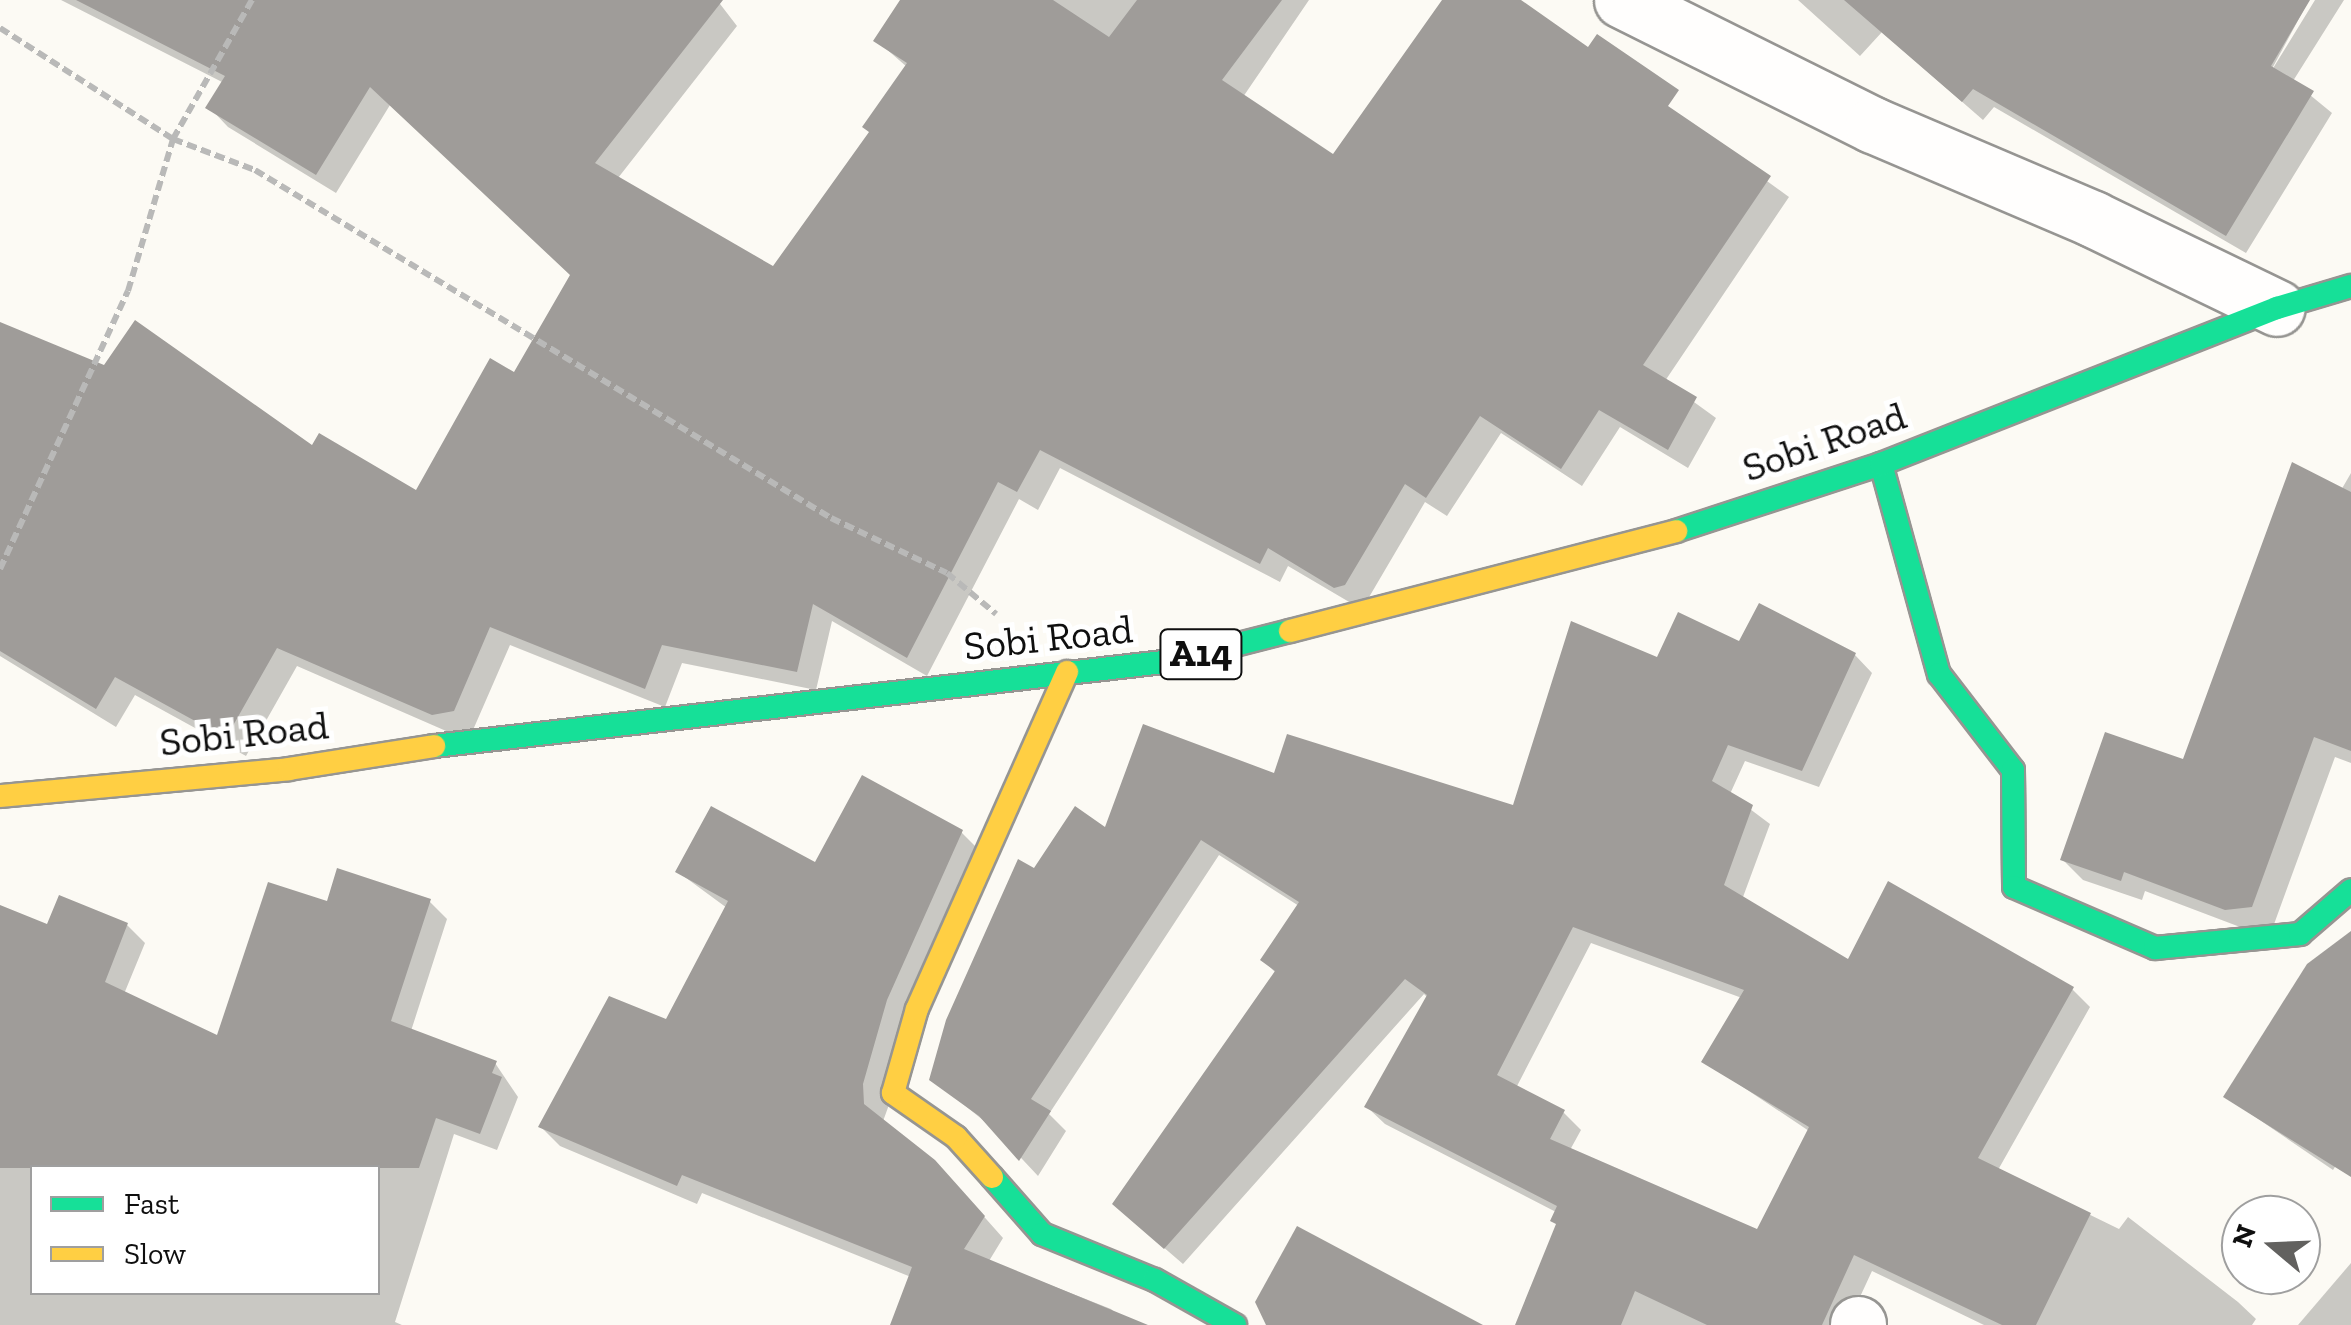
<!DOCTYPE html>
<style>
body{margin:0}
#map{position:relative;width:2351px;height:1325px;overflow:hidden;background:#fcfaf4;font-family:"Zilla Slab",serif}
div>[style]{position:absolute}
[style*='--x']{left:calc(var(--x)*1px);top:calc(var(--y)*1px);width:calc(var(--w)*1px);rotate:calc(var(--a)*1deg)}
.shadow>*{inset:0;background:#0003}
.building>*{inset:0;background:#9f9c99}
.path>*{height:6px;margin-top:-3px;transform-origin:0;background:repeating-linear-gradient(90deg,#b9b9b8 0 10px,transparent 0 15px)}
.roads{filter:drop-shadow(2px 0 #969592) drop-shadow(-2px 0 #969592) drop-shadow(0 2px #969592) drop-shadow(0 -2px #969592)}
.street>*{height:55px;margin:-27.5px;padding:0 27.5px;transform-origin:27.5px;border-radius:27.5px;background:#fffefd}
.fast>*{height:22px;margin:-11px;padding:0 11px;transform-origin:11px;border-radius:11px;background:#16e098}
.slow>*{height:22px;margin:-11px;padding:0 11px;transform-origin:11px;border-radius:11px;background:#ffcf43}
span{translate:-50% -50%;white-space:nowrap;text-align:center;line-height:1.15;-webkit-text-stroke:10px #fff;paint-order:stroke}
.shield-label span{padding:2px 8px;background:#fff;border:2px solid;border-radius:8px;-webkit-text-stroke-width:0}
.shield-label{font-size:38px;color:#0f0f0f;font-weight:700}
.street-label{font-size:40px;color:#0f0f0f}
.legend{position:absolute;left:30px;top:1165px;width:350px;height:130px;box-sizing:border-box;background:#fff;border:2px solid #9f9f9f;margin:0;padding:12px 18px;list-style:none;font-size:30px;color:#0f0f0f}
.legend li{display:flex;align-items:center;gap:20px;height:50px}
.legend b{width:50px;border:2px solid #9f9f9f}
.north{position:absolute;left:2221px;top:1195px;width:100px;height:100px;box-sizing:border-box;background:#fff;border:2px solid #9f9f9f;border-radius:50%;rotate:289deg;font-size:28px;font-weight:700;line-height:40px;text-align:center;color:#0f0f0f}
.north::after{content:'';display:block;margin:auto;width:35px;height:45px;background:#62615f;clip-path:polygon(50% 0,100% 100%,50% 72%,0 100%)}
</style>
<div id="map">
<div class="shadow">
<div style="clip-path:polygon(61px 0,717px 0,737px 26px,618px 178px,774px 269px,871px 133px,907px 67px,876px 40px,903px 0,1309px 0,1243px 97px,1334px 157px,1445px 0,1517px 0,1789px 197px,1665px 381px,1716px 418px,1688px 468px,1620px 427px,1582px 486px,1501px 433px,1447px 516px,1425px 502px,1365px 604px,1356px 606px,1288px 566px,1280px 582px,1060px 468px,1038px 510px,1019px 499px,927px 676px,832px 621px,816px 690px,682px 663px,665px 707px,510px 645px,473px 730px,453px 734px,297px 666px,246px 756px,135px 695px,116px 727px,0 656px,0 325px,417px 493px,515px 375px,573px 275px,390px 105px,336px 193px,228px 127px,209px 107px,224px 83px)"></div>
<div style="clip-path:polygon(1798px 0,2309px 0,2267px 78px,2315px 0,2344px 0,2293px 81px,2332px 113px,2246px 253px,1994px 107px,1983px 120px,1882px 32px,1860px 56px)"></div>
<div style="clip-path:polygon(2351px 473px,2351px 763px,2335px 757px,2273px 927px,2248px 930px,2145px 891px,2142px 900px,2083px 880px,2062px 859px,2184px 762px)"></div>
<div style="clip-path:polygon(evenodd,1740px 644px,1855px 655px,1872px 673px,1819px 787px,1745px 761px,1730px 794px,1770px 824px,1743px 897px,1849px 963px,2072px 989px,2090px 1007px,1998px 1170px,2119px 1229px,2128px 1217px,2238px 1302px,2256px 1319px,2252px 1325px,1984px 1325px,1872px 1271px,1847px 1325px,1517px 1325px,1558px 1226px,1556px 1212px,1385px 1124px,1367px 1107px,1428px 998px,1424px 994px,1183px 1264px,1133px 1221px,1276px 973px,1263px 960px,1299px 906px,1219px 855px,1049px 1114px,1066px 1131px,1038px 1176px,994px 1129px,932px 1079px,1034px 871px,1106px 830px,1276px 777px,1515px 808px,1658px 660px,1740px 644px,1591px 943px,1742px 998px,1704px 1061px,1809px 1131px,1758px 1232px,1570px 1150px,1581px 1130px,1563px 1112px,1516px 1088px,1591px 943px)"></div>
<div style="clip-path:polygon(961px 832px,981px 852px,882px 1124px,955px 1184px,1003px 1238px,989px 1261px,1111px 1309px,1128px 1325px,893px 1325px,911px 1277px,702px 1193px,697px 1204px,560px 1146px,541px 1127px,668px 1022px,727px 908px,678px 872px,816px 866px)"></div>
<div style="clip-path:polygon(evenodd,430px 902px,447px 919px,411px 1031px,495px 1063px,518px 1097px,497px 1150px,454px 1134px,395px 1322px,402px 1325px,0 1325px,0 914px,48px 928px,127px 925px,145px 943px,124px 994px,219px 1039px,328px 904px,430px 902px,32px 1168px,378px 1168px,378px 1292px,32px 1292px,32px 1168px)"></div>
<div style="clip-path:polygon(2351px 937px,2351px 1141px,2333px 1170px,2226px 1097px)"></div>
<div style="clip-path:polygon(2351px 1263px,2351px 1325px,2298px 1325px)"></div>
</div>
<div class="building">
<div style="clip-path:polygon(76px 0,723px 0,595px 163px,773px 266px,869px 132px,862px 127px,907px 63px,873px 41px,900px 0,1053px 0,1109px 37px,1137px 0,1282px 0,1222px 80px,1333px 154px,1442px 0,1521px 0,1588px 47px,1597px 34px,1679px 90px,1668px 106px,1771px 176px,1643px 365px,1697px 397px,1668px 450px,1599px 410px,1561px 469px,1480px 416px,1426px 498px,1405px 484px,1345px 585px,1334px 588px,1268px 548px,1260px 564px,1040px 450px,1017px 492px,998px 482px,907px 658px,813px 604px,797px 672px,662px 645px,645px 689px,490px 627px,454px 711px,432px 715px,277px 648px,226px 738px,115px 677px,96px 709px,0 651px,0 322px,104px 365px,135px 320px,312px 445px,319px 433px,416px 490px,490px 358px,514px 372px,570px 275px,370px 87px,316px 175px,205px 108px,225px 76px)"></div>
<div style="clip-path:polygon(1844px 0,2310px 0,2271px 66px,2314px 91px,2226px 236px,1973px 89px,1962px 102px)"></div>
<div style="clip-path:polygon(2292px 462px,2351px 492px,2351px 751px,2314px 737px,2252px 907px,2225px 910px,2124px 872px,2121px 881px,2060px 860px,2105px 732px,2183px 759px)"></div>
<div style="clip-path:polygon(evenodd,1759px 603px,1856px 653px,1802px 771px,1728px 745px,1712px 781px,1753px 805px,1724px 885px,1848px 959px,1888px 881px,2074px 987px,1978px 1158px,2091px 1213px,2036px 1325px,2002px 1325px,1854px 1255px,1822px 1325px,1707px 1325px,1635px 1291px,1621px 1325px,1515px 1325px,1556px 1224px,1550px 1221px,1557px 1206px,1364px 1107px,1427px 995px,1405px 979px,1164px 1249px,1112px 1204px,1275px 971px,1260px 960px,1299px 902px,1201px 840px,1031px 1099px,1051px 1111px,1019px 1161px,979px 1116px,929px 1080px,946px 1020px,1018px 859px,1034px 868px,1075px 806px,1105px 827px,1143px 724px,1274px 773px,1287px 734px,1513px 805px,1571px 621px,1657px 657px,1678px 612px,1739px 641px,1759px 603px,1573px 927px,1744px 990px,1701px 1062px,1809px 1127px,1757px 1229px,1550px 1139px,1565px 1110px,1497px 1075px,1573px 927px)"></div>
<div style="clip-path:polygon(862px 775px,963px 830px,887px 1000px,863px 1084px,864px 1104px,935px 1160px,985px 1216px,964px 1249px,1148px 1325px,890px 1325px,912px 1267px,682px 1175px,677px 1186px,538px 1127px,609px 996px,666px 1019px,728px 901px,675px 872px,711px 806px,815px 862px)"></div>
<div style="clip-path:polygon(337px 868px,431px 899px,391px 1021px,497px 1061px,492px 1073px,502px 1077px,480px 1134px,436px 1118px,419px 1168px,0 1168px,0 905px,47px 924px,59px 895px,128px 923px,105px 982px,217px 1035px,268px 882px,327px 901px)"></div>
<div style="clip-path:polygon(2351px 931px,2351px 1177px,2223px 1097px,2307px 964px)"></div>
<div style="clip-path:polygon(1297px 1226px,1483px 1325px,1266px 1325px,1255px 1302px)"></div>
</div>
<div class="path">
<div style="--x:0;--y:28;--w:206;--a:32.7"></div>
<div style="--x:173;--y:139;--w:88;--a:20.7"></div>
<div style="--x:255;--y:170;--w:673;--a:31.14"></div>
<div style="--x:831;--y:518;--w:128;--a:25.4"></div>
<div style="--x:947;--y:573;--w:64;--a:39.9"></div>
<div style="--x:0;--y:569;--w:306;--a:-65.3"></div>
<div style="--x:128;--y:291;--w:159;--a:-73.5"></div>
<div style="--x:173;--y:139;--w:160;--a:-60.4"></div>
</div>
<div class="roads">
<div class="street">
<div style="--x:1622;--y:0;--w:280;--a:26.5"></div>
<div style="--x:1873;--y:125;--w:239;--a:23.1"></div>
<div style="--x:2093;--y:219;--w:204;--a:25.8"></div>
<div style="--x:1858;--y:1325;--w:1;--a:-90"></div>
</div>
<div class="fast">
<div style="--x:1881;--y:464;--w:218;--a:74.6"></div>
<div style="--x:1939;--y:674;--w:121;--a:52.4"></div>
<div style="--x:2013;--y:770;--w:117;--a:89.5"></div>
<div style="--x:2014;--y:887;--w:154;--a:23.4"></div>
<div style="--x:2155;--y:948;--w:146;--a:-5.5"></div>
<div style="--x:2300;--y:934;--w:67;--a:-40.8"></div>
<div style="--x:1676;--y:531;--w:216;--a:-18.1"></div>
<div style="--x:1881;--y:464;--w:426;--a:-21.5"></div>
<div style="--x:2277;--y:308;--w:77;--a:-16.6"></div>
<div style="--x:434;--y:746;--w:743;--a:-6.57"></div>
<div style="--x:1172;--y:661;--w:122;--a:-14.3"></div>
<div style="--x:992;--y:1177;--w:76;--a:48.7"></div>
<div style="--x:1042;--y:1234;--w:122;--a:22.2"></div>
<div style="--x:1155;--y:1280;--w:92;--a:29.4"></div>
</div>
<div class="slow">
<div style="--x:1290;--y:631;--w:399;--a:-14.5"></div>
<div style="--x:0;--y:796;--w:290;--a:-5.3"></div>
<div style="--x:289;--y:769;--w:147;--a:-9"></div>
<div style="--x:992;--y:1177;--w:54;--a:-132"></div>
<div style="--x:956;--y:1137;--w:77;--a:-145.1"></div>
<div style="--x:893;--y:1093;--w:87;--a:-74.1"></div>
<div style="--x:917;--y:1009;--w:369;--a:-66"></div>
</div>
</div>
<div class="shield-label">
<span style="left:1201px;top:654px">A14</span>
</div>
<div class="street-label">
<span style="left:1824px;top:441px;rotate:-19deg">Sobi Road</span>
<span style="left:1048px;top:637px;rotate:-6deg">Sobi Road</span>
<span style="left:244px;top:733px;rotate:-6deg">Sobi Road</span>
</div>
<ul class="legend">
<li><b style="height:12px;background:#16e098"></b>Fast</li>
<li><b style="height:12px;background:#ffcf43"></b>Slow</li>
</ul>
<div class="north">N</div>
</div>
